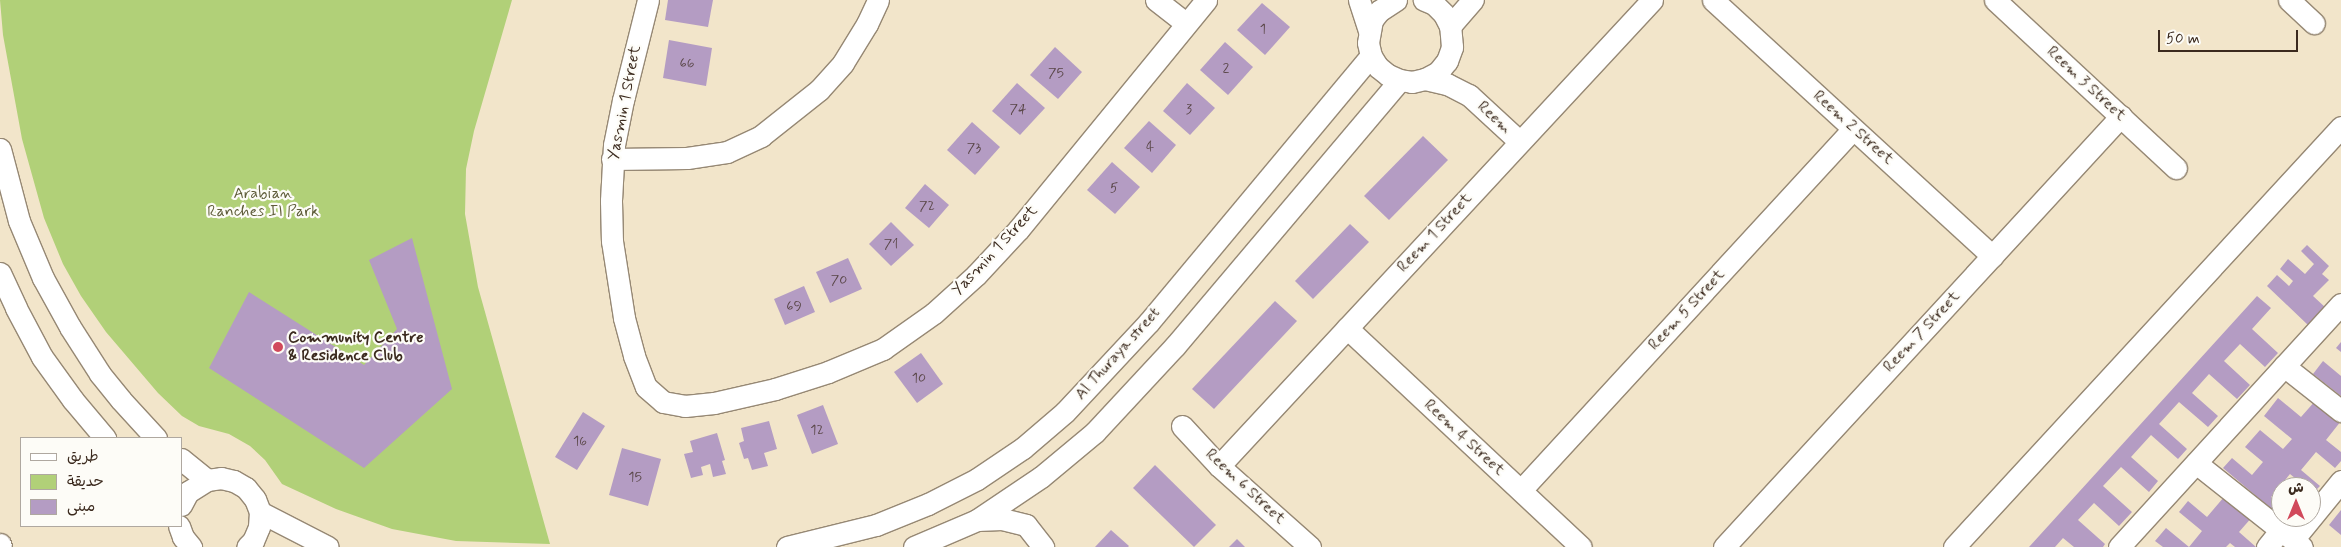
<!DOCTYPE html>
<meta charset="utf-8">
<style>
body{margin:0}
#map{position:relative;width:2341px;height:547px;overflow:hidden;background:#f2e5ca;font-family:Mynerve,"Playpen Sans Arabic",sans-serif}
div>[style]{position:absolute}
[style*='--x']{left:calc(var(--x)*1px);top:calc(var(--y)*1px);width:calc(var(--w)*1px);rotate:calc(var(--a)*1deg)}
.green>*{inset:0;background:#b1d078}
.building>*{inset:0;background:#b49cc3}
.roads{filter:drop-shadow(1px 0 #968874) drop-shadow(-1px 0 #968874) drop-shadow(0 1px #968874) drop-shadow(0 -1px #968874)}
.minor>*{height:21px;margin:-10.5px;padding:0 10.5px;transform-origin:10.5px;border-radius:10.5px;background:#fff}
.dots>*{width:14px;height:14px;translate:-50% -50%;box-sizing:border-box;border:2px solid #fdfcf7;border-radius:50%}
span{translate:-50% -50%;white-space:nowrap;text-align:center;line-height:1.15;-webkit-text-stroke:4.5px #fdfcf7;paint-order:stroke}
.number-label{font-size:14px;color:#594647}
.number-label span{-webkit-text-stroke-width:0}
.street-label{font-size:16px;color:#3b2a1e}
.park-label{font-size:16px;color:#5e5c39}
.poi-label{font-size:16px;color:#3b2a1e;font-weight:700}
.left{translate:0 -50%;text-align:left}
.legend{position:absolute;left:20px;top:437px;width:162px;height:90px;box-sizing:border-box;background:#fdfcf7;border:1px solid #afa8a0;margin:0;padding:6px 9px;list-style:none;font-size:15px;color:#3b2a1e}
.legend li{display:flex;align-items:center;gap:10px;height:25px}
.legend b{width:25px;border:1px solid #afa8a0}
.north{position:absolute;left:2271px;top:477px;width:50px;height:50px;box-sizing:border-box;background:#fdfcf7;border:1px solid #afa8a0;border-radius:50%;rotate:0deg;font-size:14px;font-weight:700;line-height:20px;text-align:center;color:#3b2a1e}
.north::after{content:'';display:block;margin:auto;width:18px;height:22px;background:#d1495b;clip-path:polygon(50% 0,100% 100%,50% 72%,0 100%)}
.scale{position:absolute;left:2158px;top:30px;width:140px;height:22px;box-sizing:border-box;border:2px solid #3b2a1e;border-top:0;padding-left:6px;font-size:15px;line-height:18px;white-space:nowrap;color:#3b2a1e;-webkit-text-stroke:4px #fdfcf7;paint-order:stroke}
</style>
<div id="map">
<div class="green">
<div style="clip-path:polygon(0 0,512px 0,474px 131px,466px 169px,465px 214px,478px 287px,550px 544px,456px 541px,392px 529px,336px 509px,282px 484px,265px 460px,250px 446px,229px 434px,199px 426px,182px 416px,158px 393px,106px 332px,81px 296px,63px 264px,44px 218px,22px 139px,3px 35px)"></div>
</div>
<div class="building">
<div style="clip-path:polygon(668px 0,713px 0,708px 27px,665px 20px)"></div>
<div style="clip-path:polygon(1262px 3px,1290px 27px,1265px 55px,1237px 30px)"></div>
<div style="clip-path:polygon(669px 40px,712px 48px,706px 86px,663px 78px)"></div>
<div style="clip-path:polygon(1225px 42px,1253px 67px,1228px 95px,1200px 70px)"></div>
<div style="clip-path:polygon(1055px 47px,1082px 72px,1058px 99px,1030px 75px)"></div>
<div style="clip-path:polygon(1017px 83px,1045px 108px,1020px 135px,992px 111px)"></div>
<div style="clip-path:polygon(1187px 83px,1215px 108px,1190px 135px,1163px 111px)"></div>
<div style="clip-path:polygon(1149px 121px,1176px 145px,1152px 173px,1124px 148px)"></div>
<div style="clip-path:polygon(972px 122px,1000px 147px,975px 175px,947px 150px)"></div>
<div style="clip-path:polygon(1423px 136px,1448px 160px,1389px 220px,1364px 196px)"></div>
<div style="clip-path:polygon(1112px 162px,1140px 187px,1115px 214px,1087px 190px)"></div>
<div style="clip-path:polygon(925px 184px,949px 205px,929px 228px,905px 208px)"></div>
<div style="clip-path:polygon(891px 222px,914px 245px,891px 266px,869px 244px)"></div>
<div style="clip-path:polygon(1350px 224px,1369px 242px,1313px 299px,1295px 281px)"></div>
<div style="clip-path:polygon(412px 238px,452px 389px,364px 468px,209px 368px,249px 292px,364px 365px,397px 329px,369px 260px)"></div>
<div style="clip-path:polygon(2307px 245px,2329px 266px,2322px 274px,2329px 280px,2313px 296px,2326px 308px,2309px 326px,2267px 286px,2277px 275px,2289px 286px,2293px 281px,2280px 269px,2288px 259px,2305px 274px,2314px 264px,2301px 251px)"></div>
<div style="clip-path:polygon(848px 258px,862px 289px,830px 303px,816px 272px)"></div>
<div style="clip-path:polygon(804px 286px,815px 312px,785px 325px,774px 299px)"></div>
<div style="clip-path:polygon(2257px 296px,2271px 308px,2252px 329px,2278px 353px,2265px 367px,2240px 344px,2224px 361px,2250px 385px,2237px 399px,2209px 374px,2192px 393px,2218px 416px,2208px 427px,2179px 402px,2159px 424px,2187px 449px,2178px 459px,2151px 435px,2131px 457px,2158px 481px,2149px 492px,2121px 467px,2103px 486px,2132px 512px,2119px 526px,2094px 503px,2078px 520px,2105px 544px,2103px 547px,2074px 547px,2063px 538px,2055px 547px,2029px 547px)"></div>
<div style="clip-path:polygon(1275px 301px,1297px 321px,1214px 409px,1192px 389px)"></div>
<div style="clip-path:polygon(2341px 342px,2341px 352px,2336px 348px)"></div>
<div style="clip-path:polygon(921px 353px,943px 384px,917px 403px,894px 372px)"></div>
<div style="clip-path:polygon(2323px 361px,2341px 376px,2341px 396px,2313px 374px)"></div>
<div style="clip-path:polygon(2278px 398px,2301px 417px,2316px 400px,2341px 421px,2326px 440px,2341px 452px,2341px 461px,2335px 468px,2316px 452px,2301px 470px,2320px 486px,2313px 493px,2311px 487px,2306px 487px,2290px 474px,2271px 497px,2281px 506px,2281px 517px,2223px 468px,2232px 458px,2252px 475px,2263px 462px,2245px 447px,2260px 430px,2283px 449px,2292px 439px,2264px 416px)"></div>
<div style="clip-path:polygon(823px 405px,838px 444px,812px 454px,797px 415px)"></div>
<div style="clip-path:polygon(583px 412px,605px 426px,577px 470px,555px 457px)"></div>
<div style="clip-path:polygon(769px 421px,777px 449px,764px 453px,768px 466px,752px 470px,748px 458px,744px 459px,739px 443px,744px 441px,741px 428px)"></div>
<div style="clip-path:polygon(717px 433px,725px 460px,722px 461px,726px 474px,713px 477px,710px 464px,701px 467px,703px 475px,691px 478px,684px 454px,693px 452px,690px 441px)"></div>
<div style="clip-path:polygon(622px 448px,661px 459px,648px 506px,609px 495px)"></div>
<div style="clip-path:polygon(1155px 465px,1216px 525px,1194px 547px,1133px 488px)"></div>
<div style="clip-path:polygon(2224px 497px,2253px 516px,2239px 532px,2256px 547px,2235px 547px,2230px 543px,2226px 547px,2163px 547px,2155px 541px,2166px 528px,2189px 547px,2202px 531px,2179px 512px,2188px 501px,2207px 517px)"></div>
<div style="clip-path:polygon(2341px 510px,2341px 535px,2329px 525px)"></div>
<div style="clip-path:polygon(1111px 530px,1129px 546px,1128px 547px,1095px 547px)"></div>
<div style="clip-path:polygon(1237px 539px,1245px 547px,1229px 547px)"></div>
</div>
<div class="roads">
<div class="minor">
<div style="--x:648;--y:0;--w:103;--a:104"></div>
<div style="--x:623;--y:100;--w:46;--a:101.3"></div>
<div style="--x:614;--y:145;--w:56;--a:93.1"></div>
<div style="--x:611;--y:201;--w:40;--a:88.6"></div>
<div style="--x:612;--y:241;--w:78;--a:81.1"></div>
<div style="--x:624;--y:318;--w:39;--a:75"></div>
<div style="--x:634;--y:356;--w:33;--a:69"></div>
<div style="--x:646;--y:387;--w:23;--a:41"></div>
<div style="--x:663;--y:402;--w:22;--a:10"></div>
<div style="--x:685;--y:406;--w:29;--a:-6"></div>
<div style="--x:714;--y:403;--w:63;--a:-12.9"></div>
<div style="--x:775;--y:389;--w:56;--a:-17.8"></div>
<div style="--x:828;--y:372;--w:60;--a:-22.7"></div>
<div style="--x:883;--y:349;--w:62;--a:-35.2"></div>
<div style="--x:934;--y:313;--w:57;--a:-42.1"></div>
<div style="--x:976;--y:275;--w:62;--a:-47"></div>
<div style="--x:1018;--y:230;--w:297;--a:-50.7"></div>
<div style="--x:1156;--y:0;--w:37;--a:38"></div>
<div style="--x:1359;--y:0;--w:32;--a:72"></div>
<div style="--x:1396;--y:0;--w:20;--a:147"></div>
<div style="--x:1379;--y:11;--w:11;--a:128"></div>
<div style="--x:1372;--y:20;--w:23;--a:100"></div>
<div style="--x:1368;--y:43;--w:13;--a:77"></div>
<div style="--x:1371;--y:56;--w:13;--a:58"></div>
<div style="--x:1378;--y:67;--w:13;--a:39"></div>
<div style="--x:1388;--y:75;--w:13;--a:23"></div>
<div style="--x:1400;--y:80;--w:12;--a:9"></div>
<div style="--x:1412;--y:82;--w:13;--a:-13"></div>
<div style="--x:1425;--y:79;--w:15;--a:-28"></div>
<div style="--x:1438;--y:72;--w:14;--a:-51"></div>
<div style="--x:1447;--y:61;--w:15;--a:-70"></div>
<div style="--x:1452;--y:47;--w:21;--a:-95"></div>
<div style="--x:1450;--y:26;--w:13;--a:-117"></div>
<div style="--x:1444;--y:14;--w:14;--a:-135"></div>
<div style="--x:1434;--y:4;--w:11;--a:-158"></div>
<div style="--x:1713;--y:0;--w:379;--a:42.5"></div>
<div style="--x:1995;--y:0;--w:247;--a:42.9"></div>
<div style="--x:2289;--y:0;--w:34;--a:43"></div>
<div style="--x:1450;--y:26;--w:35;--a:-49"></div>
<div style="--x:1425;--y:79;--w:23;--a:13"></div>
<div style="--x:1447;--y:84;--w:25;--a:27"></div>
<div style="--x:1469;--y:95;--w:69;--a:42.7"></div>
<div style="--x:0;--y:149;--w:74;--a:75.2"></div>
<div style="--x:19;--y:221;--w:62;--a:67.2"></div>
<div style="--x:43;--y:278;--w:56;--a:61.1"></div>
<div style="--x:70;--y:327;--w:56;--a:57.4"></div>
<div style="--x:100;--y:374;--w:33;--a:51"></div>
<div style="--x:121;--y:400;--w:52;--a:47.4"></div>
<div style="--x:612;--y:159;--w:75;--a:-0.8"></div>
<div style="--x:687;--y:158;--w:40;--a:-8.5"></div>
<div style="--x:727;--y:152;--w:38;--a:-25"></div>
<div style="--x:761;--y:136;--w:74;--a:-38.4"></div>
<div style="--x:819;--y:90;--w:36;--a:-48"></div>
<div style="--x:843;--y:63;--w:46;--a:-58.4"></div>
<div style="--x:867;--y:24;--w:26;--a:-65"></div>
<div style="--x:0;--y:273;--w:38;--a:65"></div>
<div style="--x:16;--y:308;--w:55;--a:62"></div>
<div style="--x:42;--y:357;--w:53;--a:54.2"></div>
<div style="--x:73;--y:400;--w:50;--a:49.9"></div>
<div style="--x:1347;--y:328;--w:320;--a:43.1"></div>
<div style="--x:2284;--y:366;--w:73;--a:38.3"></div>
<div style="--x:1182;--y:426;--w:54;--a:47.2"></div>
<div style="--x:1219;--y:466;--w:122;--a:41.7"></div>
<div style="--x:181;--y:459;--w:33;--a:39"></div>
<div style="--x:2196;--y:463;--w:135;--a:38.4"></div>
<div style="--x:1219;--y:466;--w:636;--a:-47.1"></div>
<div style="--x:1521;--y:490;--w:490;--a:-47.4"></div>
<div style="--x:181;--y:505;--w:15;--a:-62"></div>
<div style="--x:188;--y:492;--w:22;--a:-32"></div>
<div style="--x:207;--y:480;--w:14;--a:-8"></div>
<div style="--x:221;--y:478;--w:13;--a:13"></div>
<div style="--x:234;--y:481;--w:14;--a:30"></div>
<div style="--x:246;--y:488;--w:14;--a:51"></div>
<div style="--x:255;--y:499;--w:14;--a:69"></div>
<div style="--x:260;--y:512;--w:15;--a:94"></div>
<div style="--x:259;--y:527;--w:15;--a:113"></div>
<div style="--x:253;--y:541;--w:8;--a:135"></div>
<div style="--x:260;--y:512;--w:76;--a:27.2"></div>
<div style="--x:977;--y:520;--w:25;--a:-2"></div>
<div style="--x:1002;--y:519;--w:25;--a:14"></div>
<div style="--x:1026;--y:525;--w:28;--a:52"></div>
<div style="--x:179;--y:526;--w:12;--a:70"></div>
<div style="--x:183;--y:537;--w:13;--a:51"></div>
<div style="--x:2293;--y:540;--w:76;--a:-50.9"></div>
<div style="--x:0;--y:544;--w:3;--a:72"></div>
<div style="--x:787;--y:547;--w:92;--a:-13.9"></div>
<div style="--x:876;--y:525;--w:56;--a:-22"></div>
<div style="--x:928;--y:504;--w:55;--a:-27"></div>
<div style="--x:977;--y:479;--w:55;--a:-34"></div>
<div style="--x:1023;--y:448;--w:55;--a:-40.6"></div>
<div style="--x:1065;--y:412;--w:123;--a:-47"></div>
<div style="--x:1149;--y:322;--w:346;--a:-50.2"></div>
<div style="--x:914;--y:547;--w:69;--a:-23.2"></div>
<div style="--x:977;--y:520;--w:77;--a:-33.9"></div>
<div style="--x:1041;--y:477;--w:70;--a:-39.8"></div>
<div style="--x:1095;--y:432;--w:117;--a:-47.1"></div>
<div style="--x:1175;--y:346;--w:348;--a:-49.8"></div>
<div style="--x:1724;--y:547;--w:586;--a:-47.35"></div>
<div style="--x:1954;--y:547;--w:571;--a:-47.34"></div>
<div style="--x:2119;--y:547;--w:329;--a:-47.6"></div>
<div style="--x:2267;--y:547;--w:22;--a:-51"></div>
</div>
</div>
<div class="dots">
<div style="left:278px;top:347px;background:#d1495b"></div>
</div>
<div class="number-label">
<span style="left:1263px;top:29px">1</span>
<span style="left:687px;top:63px">66</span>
<span style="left:1226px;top:68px">2</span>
<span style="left:1056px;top:73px">75</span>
<span style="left:1018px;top:109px">74</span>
<span style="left:1189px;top:109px">3</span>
<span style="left:1150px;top:147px">4</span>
<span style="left:974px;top:148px">73</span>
<span style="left:1114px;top:188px">5</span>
<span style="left:927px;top:206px">72</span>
<span style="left:891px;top:244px">71</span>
<span style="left:839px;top:280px">70</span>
<span style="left:794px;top:306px">69</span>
<span style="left:919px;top:378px">10</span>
<span style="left:817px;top:430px">12</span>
<span style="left:580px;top:441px">16</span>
<span style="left:635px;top:477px">15</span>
</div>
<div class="street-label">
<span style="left:2086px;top:84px;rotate:43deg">Reem 3 Street</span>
<span style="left:625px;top:103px;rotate:-79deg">Yasmin 1 Street</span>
<span style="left:1494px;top:118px;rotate:43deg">Reem</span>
<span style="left:1853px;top:128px;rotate:42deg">Reem 2 Street</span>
<span style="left:1435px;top:233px;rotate:-47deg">Reem 1 Street</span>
<span style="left:995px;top:251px;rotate:-47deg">Yasmin 1 Street</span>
<span style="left:1687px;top:310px;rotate:-47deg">Reem 5 Street</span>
<span style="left:1922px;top:332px;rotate:-47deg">Reem 7 Street</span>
<span style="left:1118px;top:354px;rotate:-48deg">Al Thuraya street</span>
<span style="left:1464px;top:438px;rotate:43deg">Reem 4 Street</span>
<span style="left:1245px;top:487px;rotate:43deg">Reem 6 Street</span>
</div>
<div class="park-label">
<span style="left:263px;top:203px">Arabian<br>Ranches II Park</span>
</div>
<div class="poi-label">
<span class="left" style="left:288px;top:347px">Community Centre<br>&amp; Residence Club</span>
</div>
<ul class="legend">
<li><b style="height:6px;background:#fff"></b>طريق</li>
<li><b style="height:14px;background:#b1d078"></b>حديقة</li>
<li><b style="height:14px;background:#b49cc3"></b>مبنى</li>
</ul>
<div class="north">ش</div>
<div class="scale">50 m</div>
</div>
